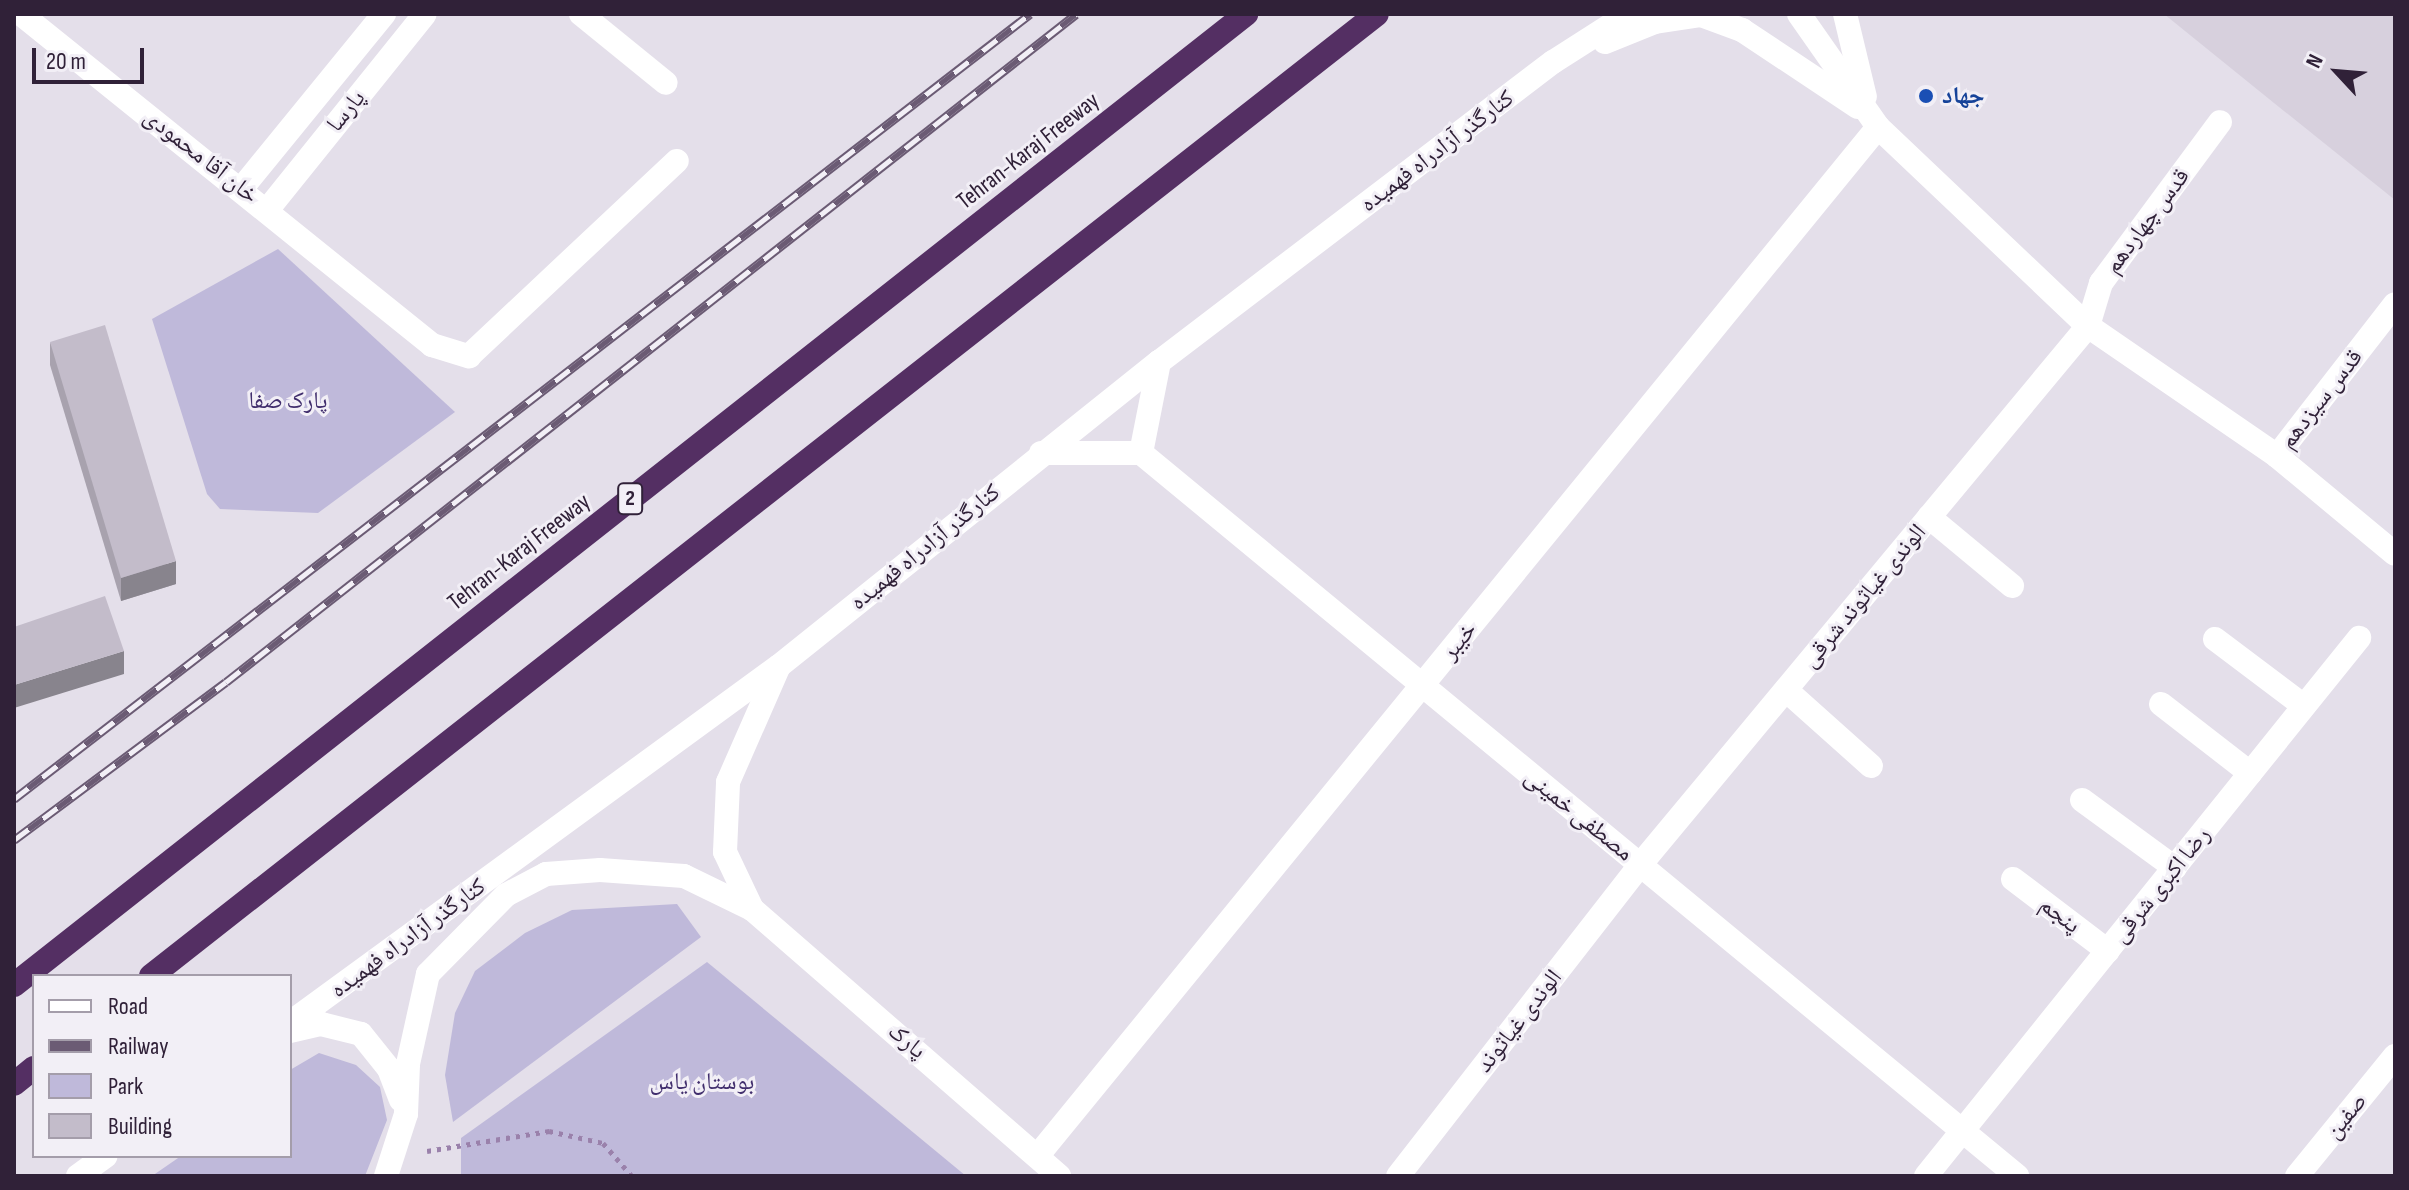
<!DOCTYPE html>
<meta charset="utf-8">
<style>
body{margin:0}
#map{position:relative;width:2409px;height:1190px;overflow:hidden;background:#e4dfea;font-family:"Sofia Sans Condensed","Noto Naskh Arabic",sans-serif}
div>[style]{position:absolute}
[style*='--x']{left:calc(var(--x)*1px);top:calc(var(--y)*1px);width:calc(var(--w)*1px);rotate:calc(var(--a)*1deg)}
.built>*{inset:0;background:#d7d0dd}
.green>*{inset:0;background:#bfb9da}
.path>*{height:5px;margin-top:-2.5px;transform-origin:0;background:repeating-linear-gradient(90deg,#9a81ab 0 4px,transparent 0 10px)}
.street>*{height:24px;margin:-12px;padding:0 12px;transform-origin:12px;border-radius:12px;background:#fff}
.secondary>*{height:24px;margin:-12px;padding:0 12px;transform-origin:12px;border-radius:12px;background:#fff}
.highway>*{height:24px;margin:-12px;padding:0 12px;transform-origin:12px;border-radius:12px;background:#542f63}
.rail>*{height:9px;margin-top:-4.5px;transform-origin:0;background:repeating-linear-gradient(90deg,#f2eff6 0 18px,#6b5b74 0 36px);box-sizing:border-box;border-block:2px solid #6b5b74}
.wall>*{inset:0;background:#a8a2ae}
.shaded-wall>*{inset:0;background:#88848d}
.building>*{inset:0;background:#c3bcca}
.dots>*{width:22px;height:22px;translate:-50% -50%;box-sizing:border-box;border:4px solid #f2eff6;border-radius:50%}
span{translate:-50% -50%;white-space:nowrap;text-align:center;line-height:1.15;-webkit-text-stroke:6px #f2eff6;paint-order:stroke}
.shield-label span{padding:2px 6px;background:#f2eff6;border:2px solid;border-radius:6px;-webkit-text-stroke-width:0}
.shield-label{font-size:22px;color:#302138;font-weight:700}
.transit-label{font-size:24px;color:#164399;font-weight:700}
.left{translate:0 -50%;text-align:left}
.street-label{font-size:24px;color:#302138}
.park-label{font-size:24px;color:#412e6d}
.frame{position:absolute;inset:0;border:16px solid #302138;pointer-events:none}
.legend{position:absolute;left:32px;top:974px;width:260px;height:184px;box-sizing:border-box;background:#f2eff6;border:2px solid #a49daa;margin:0;padding:10px 14px;list-style:none;font-size:24px;color:#302138}
.legend li{display:flex;align-items:center;gap:16px;height:40px}
.legend b{width:40px;border:2px solid #a49daa}
.north{position:absolute;left:2297px;top:32px;width:80px;height:80px;-webkit-text-stroke:6px #f2eff6;paint-order:stroke;rotate:296deg;font-size:22px;font-weight:700;line-height:32px;text-align:center;color:#302138}
.north::after{content:'';display:block;margin:auto;width:28px;height:36px;background:#302138;clip-path:polygon(50% 0,100% 100%,50% 72%,0 100%)}
.scale{position:absolute;left:32px;top:48px;width:112px;height:36px;box-sizing:border-box;border:4px solid #302138;border-top:0;padding-left:10px;font-size:24px;line-height:28px;white-space:nowrap;color:#302138;-webkit-text-stroke:6px #f2eff6;paint-order:stroke}
</style>
<div id="map">
<div class="built">
<div style="clip-path:polygon(2164px 14px,2395px 14px,2395px 200px,2274px 103px)"></div>
</div>
<div class="green">
<div style="clip-path:polygon(278px 249px,455px 412px,318px 513px,220px 509px,207px 494px,152px 319px)"></div>
<div style="clip-path:polygon(677px 904px,701px 937px,453px 1122px,445px 1075px,455px 1013px,475px 971px,525px 933px,572px 910px)"></div>
<div style="clip-path:polygon(707px 962px,966px 1176px,461px 1176px,461px 1138px)"></div>
<div style="clip-path:polygon(319px 1053px,356px 1065px,380px 1087px,387px 1120px,365px 1176px,152px 1176px,181px 1156px,290px 1156px,290px 1070px)"></div>
</div>
<div class="path">
<div style="--x:427;--y:1151;--w:124;--a:-9.3"></div>
<div style="--x:549;--y:1131;--w:55;--a:12.5"></div>
<div style="--x:603;--y:1143;--w:44;--a:48.7"></div>
</div>
<div class="street">
<div style="--x:21;--y:14;--w:528;--a:38.85"></div>
<div style="--x:432;--y:345;--w:39;--a:17"></div>
<div style="--x:469;--y:356;--w:285;--a:-43.2"></div>
<div style="--x:581;--y:14;--w:109;--a:39.1"></div>
<div style="--x:2277;--y:456;--w:192;--a:-52.2"></div>
<div style="--x:1929;--y:517;--w:108;--a:39.7"></div>
<div style="--x:2215;--y:639;--w:111;--a:37"></div>
<div style="--x:1786;--y:690;--w:114;--a:41.8"></div>
<div style="--x:2161;--y:704;--w:113;--a:37.8"></div>
<div style="--x:2082;--y:800;--w:115;--a:36.2"></div>
<div style="--x:2013;--y:879;--w:119;--a:37.2"></div>
<div style="--x:1398;--y:1176;--w:394;--a:-52.1"></div>
<div style="--x:1640;--y:865;--w:701;--a:-50.27"></div>
<div style="--x:2088;--y:326;--w:45;--a:-73.2"></div>
<div style="--x:2101;--y:283;--w:200;--a:-53.5"></div>
<div style="--x:1926;--y:1176;--w:691;--a:-51.17"></div>
<div style="--x:2297;--y:1176;--w:155;--a:-50.8"></div>
</div>
<div class="secondary">
<div style="--x:1799;--y:14;--w:138;--a:55"></div>
<div style="--x:1878;--y:127;--w:289;--a:43.5"></div>
<div style="--x:2088;--y:326;--w:229;--a:34.5"></div>
<div style="--x:2277;--y:456;--w:153;--a:39.7"></div>
<div style="--x:1845;--y:14;--w:85;--a:76.5"></div>
<div style="--x:1605;--y:42;--w:54;--a:-21.8"></div>
<div style="--x:1655;--y:22;--w:47;--a:-8.7"></div>
<div style="--x:1701;--y:15;--w:44;--a:20.1"></div>
<div style="--x:1742;--y:30;--w:139;--a:33.6"></div>
<div style="--x:242;--y:188;--w:225;--a:-50.8"></div>
<div style="--x:268;--y:209;--w:250;--a:-51.2"></div>
<div style="--x:1041;--y:453;--w:100;--a:0"></div>
<div style="--x:1141;--y:453;--w:1136;--a:39.53"></div>
<div style="--x:1141;--y:453;--w:93;--a:-78.8"></div>
<div style="--x:752;--y:909;--w:63;--a:-115.3"></div>
<div style="--x:725;--y:852;--w:70;--a:-87.5"></div>
<div style="--x:728;--y:782;--w:124;--a:-66.3"></div>
<div style="--x:290;--y:1023;--w:605;--a:-36.13"></div>
<div style="--x:779;--y:666;--w:487;--a:-38.7"></div>
<div style="--x:1159;--y:362;--w:495;--a:-37.3"></div>
<div style="--x:1553;--y:62;--w:89;--a:-32.6"></div>
<div style="--x:290;--y:1031;--w:32;--a:-13"></div>
<div style="--x:321;--y:1024;--w:41;--a:14"></div>
<div style="--x:361;--y:1034;--w:45;--a:51.3"></div>
<div style="--x:389;--y:1069;--w:33;--a:69"></div>
<div style="--x:1039;--y:1154;--w:1326;--a:-50.75"></div>
<div style="--x:78;--y:1176;--w:34;--a:-36"></div>
<div style="--x:386;--y:1176;--w:65;--a:-72.1"></div>
<div style="--x:406;--y:1114;--w:50;--a:-87.7"></div>
<div style="--x:408;--y:1064;--w:92;--a:-77.5"></div>
<div style="--x:428;--y:974;--w:111;--a:-45.4"></div>
<div style="--x:506;--y:895;--w:45;--a:-27.7"></div>
<div style="--x:546;--y:874;--w:54;--a:-4.2"></div>
<div style="--x:600;--y:870;--w:84;--a:4.1"></div>
<div style="--x:684;--y:876;--w:76;--a:25.9"></div>
<div style="--x:752;--y:909;--w:407;--a:41"></div>
</div>
<div class="highway">
<div style="--x:151;--y:976;--w:1558;--a:-38.12"></div>
<div style="--x:14;--y:985;--w:1569;--a:-38.24"></div>
<div style="--x:14;--y:1084;--w:26;--a:-39"></div>
</div>
<div class="rail">
<div style="--x:14;--y:799;--w:1284;--a:-37.69"></div>
<div style="--x:14;--y:840;--w:264;--a:-36.7"></div>
<div style="--x:226;--y:682;--w:1081;--a:-38.16"></div>
</div>
<div class="wall">
<div style="clip-path:polygon(50px 342px,176px 584px,121px 601px,50px 365px)"></div>
</div>
<div class="shaded-wall">
<div style="clip-path:polygon(176px 561px,176px 584px,121px 601px,121px 578px)"></div>
<div style="clip-path:polygon(124px 651px,124px 674px,14px 708px,14px 685px)"></div>
</div>
<div class="building">
<div style="clip-path:polygon(105px 325px,176px 561px,121px 578px,50px 342px)"></div>
<div style="clip-path:polygon(105px 596px,124px 651px,14px 685px,14px 627px)"></div>
</div>
<div class="dots">
<div style="left:1926px;top:96px;background:#1a4fb4"></div>
</div>
<div class="shield-label">
<span style="left:630px;top:499px">2</span>
</div>
<div class="transit-label">
<span class="left" style="left:1942px;top:96px">جهاد</span>
</div>
<div class="street-label">
<span style="left:346px;top:111px;rotate:-51deg">پارسا</span>
<span style="left:1028px;top:151px;rotate:-38deg">Tehran-Karaj Freeway</span>
<span style="left:1437px;top:151px;rotate:-37deg">کنارگذر آزادراه فهمیده</span>
<span style="left:201px;top:156px;rotate:38deg">خان آقا محمودی</span>
<span style="left:2147px;top:221px;rotate:-53deg">قدس چهاردهم</span>
<span style="left:2321px;top:399px;rotate:-52deg">قدس سیزدهم</span>
<span style="left:925px;top:547px;rotate:-39deg">کنارگذر آزادراه فهمیده</span>
<span style="left:519px;top:552px;rotate:-38deg">Tehran-Karaj Freeway</span>
<span style="left:1864px;top:596px;rotate:-50deg">الوندی غیاثوند شرقی</span>
<span style="left:1459px;top:641px;rotate:-51deg">خیبر</span>
<span style="left:1579px;top:815px;rotate:39deg">مصطفی خمینی</span>
<span style="left:2161px;top:885px;rotate:-51deg">رضا اکبری شرقی</span>
<span style="left:2060px;top:915px;rotate:37deg">پنجم</span>
<span style="left:408px;top:938px;rotate:-36deg">کنارگذر آزادراه فهمیده</span>
<span style="left:1519px;top:1021px;rotate:-52deg">الوندی غیاثوند</span>
<span style="left:907px;top:1041px;rotate:40deg">پارک</span>
<span style="left:2346px;top:1116px;rotate:-51deg">صفین</span>
</div>
<div class="park-label">
<span style="left:288px;top:401px">پارک صفا</span>
<span style="left:702px;top:1082px">بوستان یاس</span>
</div>
<div class="frame"></div>
<ul class="legend">
<li><b style="height:10px;background:#fff"></b>Road</li>
<li><b style="height:10px;background:#6b5b74"></b>Railway</li>
<li><b style="height:22px;background:#bfb9da"></b>Park</li>
<li><b style="height:22px;background:#c3bcca"></b>Building</li>
</ul>
<div class="north">N</div>
<div class="scale">20 m</div>
</div>
